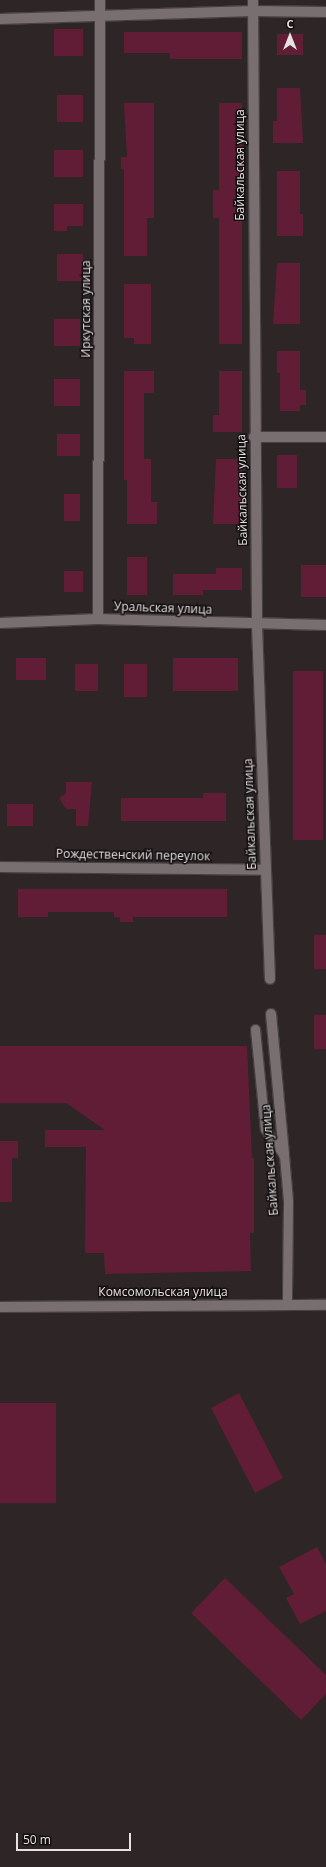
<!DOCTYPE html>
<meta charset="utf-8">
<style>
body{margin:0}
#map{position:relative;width:326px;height:1867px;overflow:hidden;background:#2d2526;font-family:"Open Sans",sans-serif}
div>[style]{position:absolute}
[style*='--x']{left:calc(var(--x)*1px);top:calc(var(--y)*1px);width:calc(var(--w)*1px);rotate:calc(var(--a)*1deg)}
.building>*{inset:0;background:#611d35}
.roads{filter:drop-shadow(1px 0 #474142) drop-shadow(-1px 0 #474142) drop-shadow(0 1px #474142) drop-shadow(0 -1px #474142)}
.service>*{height:9px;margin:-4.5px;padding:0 4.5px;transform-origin:4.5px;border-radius:4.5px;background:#796f71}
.minor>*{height:10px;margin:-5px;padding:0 5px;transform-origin:5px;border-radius:5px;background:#796f71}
span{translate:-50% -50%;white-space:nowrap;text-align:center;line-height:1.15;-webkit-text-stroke:3px #130f10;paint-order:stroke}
.street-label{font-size:12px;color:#e7e1e2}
.north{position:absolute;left:270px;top:16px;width:40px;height:40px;-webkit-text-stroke:3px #130f10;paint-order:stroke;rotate:0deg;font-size:11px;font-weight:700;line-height:16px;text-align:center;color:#e7e1e2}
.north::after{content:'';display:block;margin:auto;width:14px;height:18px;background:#e7e1e2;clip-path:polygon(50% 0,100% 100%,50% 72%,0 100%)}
.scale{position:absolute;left:16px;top:1833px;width:115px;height:18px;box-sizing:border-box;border:2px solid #e7e1e2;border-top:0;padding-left:5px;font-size:12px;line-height:14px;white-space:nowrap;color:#e7e1e2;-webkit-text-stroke:3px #130f10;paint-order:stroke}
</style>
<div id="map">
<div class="building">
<div style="clip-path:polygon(54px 29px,83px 29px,83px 56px,54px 56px)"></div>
<div style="clip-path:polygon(124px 32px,242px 32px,242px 59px,170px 59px,170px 53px,124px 53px)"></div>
<div style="clip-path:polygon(277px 34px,303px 34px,303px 55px,277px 55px)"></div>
<div style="clip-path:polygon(277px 88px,300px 88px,303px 143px,273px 143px,273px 121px,277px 121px)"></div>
<div style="clip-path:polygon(57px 95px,83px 95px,83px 122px,57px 122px)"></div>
<div style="clip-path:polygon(124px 103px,154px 103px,154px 218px,147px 218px,147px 256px,124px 256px,124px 169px,121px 169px,121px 157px,127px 157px)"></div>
<div style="clip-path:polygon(219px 103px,242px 103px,242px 344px,219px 344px,219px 218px,213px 218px,213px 190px,219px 190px)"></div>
<div style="clip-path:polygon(54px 150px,83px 150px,83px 177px,54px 177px)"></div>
<div style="clip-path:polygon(277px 171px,300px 171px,300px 214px,303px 214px,303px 236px,277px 236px)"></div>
<div style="clip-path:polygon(54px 204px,83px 204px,83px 226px,67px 226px,67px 231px,54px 231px)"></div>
<div style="clip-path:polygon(57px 254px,83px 254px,83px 281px,57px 281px)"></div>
<div style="clip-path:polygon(277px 263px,300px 263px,300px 324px,273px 324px)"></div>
<div style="clip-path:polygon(124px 284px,151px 284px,151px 344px,134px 344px,134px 338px,124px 338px)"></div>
<div style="clip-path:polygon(54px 319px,80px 319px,80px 346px,54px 346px)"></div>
<div style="clip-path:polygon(277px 351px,300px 351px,300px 390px,306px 390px,306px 405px,300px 405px,300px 411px,280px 411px,280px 373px,277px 373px)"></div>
<div style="clip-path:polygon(124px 371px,154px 371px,154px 393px,144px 393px,144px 459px,151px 459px,151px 502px,157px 502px,157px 524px,127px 524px,127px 480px,124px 480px)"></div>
<div style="clip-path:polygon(219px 371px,242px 371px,242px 432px,213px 432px,213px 415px,219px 415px)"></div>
<div style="clip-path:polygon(54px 379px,80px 379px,80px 406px,54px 406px)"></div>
<div style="clip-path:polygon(57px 434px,80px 434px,80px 456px,57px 456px)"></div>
<div style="clip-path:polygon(277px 455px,297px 455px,297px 488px,277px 488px)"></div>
<div style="clip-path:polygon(216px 459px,242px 459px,242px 524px,213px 524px)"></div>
<div style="clip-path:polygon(64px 494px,80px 494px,80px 521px,64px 521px)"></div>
<div style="clip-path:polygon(127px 557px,147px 557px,147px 595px,127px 595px)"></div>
<div style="clip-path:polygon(301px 565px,326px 565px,326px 597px,301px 597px)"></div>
<div style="clip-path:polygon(216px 568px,242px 568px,242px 590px,203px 590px,203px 595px,173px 595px,173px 574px,216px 574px)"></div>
<div style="clip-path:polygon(64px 571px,83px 571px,83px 592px,64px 592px)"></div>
<div style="clip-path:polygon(16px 658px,46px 658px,46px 680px,16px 680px)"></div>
<div style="clip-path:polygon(173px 658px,238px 658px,238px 691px,173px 691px)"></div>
<div style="clip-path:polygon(75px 664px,98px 664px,98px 691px,75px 691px)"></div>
<div style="clip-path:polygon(124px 664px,147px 664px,147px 697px,124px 697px)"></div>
<div style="clip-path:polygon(293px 671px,323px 671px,323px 840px,293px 840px)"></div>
<div style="clip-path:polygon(66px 782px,92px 782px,88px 826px,76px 826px,76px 809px,66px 809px,59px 798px,66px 793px)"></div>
<div style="clip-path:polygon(203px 793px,226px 793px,226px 821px,121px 821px,121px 798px,203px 798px)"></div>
<div style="clip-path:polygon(7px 804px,33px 804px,33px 826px,7px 826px)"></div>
<div style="clip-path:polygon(18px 889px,227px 889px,227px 917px,133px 917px,133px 922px,120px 922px,120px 917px,114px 917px,114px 912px,48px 912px,48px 917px,18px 917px)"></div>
<div style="clip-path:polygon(314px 935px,326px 935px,326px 969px,314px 969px)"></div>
<div style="clip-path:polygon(314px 1015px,326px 1015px,326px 1049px,314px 1049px)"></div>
<div style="clip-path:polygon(0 1046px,247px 1046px,252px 1158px,254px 1158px,254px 1233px,250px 1233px,251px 1271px,105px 1274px,104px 1253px,85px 1253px,86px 1147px,45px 1147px,45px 1130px,105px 1130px,66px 1103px,0 1103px)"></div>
<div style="clip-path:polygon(0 1141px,18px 1141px,18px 1158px,12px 1158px,12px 1202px,0 1202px)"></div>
<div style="clip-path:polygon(239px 1393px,283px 1478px,255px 1493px,211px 1408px)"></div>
<div style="clip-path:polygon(0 1403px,56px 1403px,56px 1503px,0 1503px)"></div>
<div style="clip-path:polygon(317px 1547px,326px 1564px,326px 1611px,300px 1624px,286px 1598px,294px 1594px,279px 1567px)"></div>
<div style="clip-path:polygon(225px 1578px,326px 1675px,326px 1694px,301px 1720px,191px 1613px)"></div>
</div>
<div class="roads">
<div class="service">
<div style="--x:255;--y:1029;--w:100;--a:84.3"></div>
<div style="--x:265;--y:1129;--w:32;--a:54"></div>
<div style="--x:284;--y:1155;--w:46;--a:85"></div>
<div style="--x:288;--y:1201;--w:103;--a:90.6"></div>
</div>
<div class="minor">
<div style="--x:253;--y:0;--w:625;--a:89.63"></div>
<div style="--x:257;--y:625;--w:354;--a:87.9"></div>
<div style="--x:0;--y:19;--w:253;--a:-1.8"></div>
<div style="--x:253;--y:11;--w:73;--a:0.8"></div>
<div style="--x:254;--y:437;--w:72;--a:0"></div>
<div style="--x:98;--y:619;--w:619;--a:-89.81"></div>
<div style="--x:0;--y:623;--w:98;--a:-2.3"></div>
<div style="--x:98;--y:619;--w:228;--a:1.5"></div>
<div style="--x:0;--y:867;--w:265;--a:0.6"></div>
<div style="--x:271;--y:1014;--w:142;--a:84.7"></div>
<div style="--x:0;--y:1307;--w:326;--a:-0.4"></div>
</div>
</div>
<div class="street-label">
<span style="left:240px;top:165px;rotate:-90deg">Байкальская улица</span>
<span style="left:86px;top:309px;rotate:-90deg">Иркутская улица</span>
<span style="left:242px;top:490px;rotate:-91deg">Байкальская улица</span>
<span style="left:163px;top:608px;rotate:2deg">Уральская улица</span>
<span style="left:250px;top:814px;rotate:-92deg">Байкальская улица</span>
<span style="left:133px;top:855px;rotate:1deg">Рождественский переулок</span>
<span style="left:270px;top:1160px;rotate:-94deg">Байкальская улица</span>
<span style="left:163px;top:1292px">Комсомольская улица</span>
</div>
<div class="north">С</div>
<div class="scale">50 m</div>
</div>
